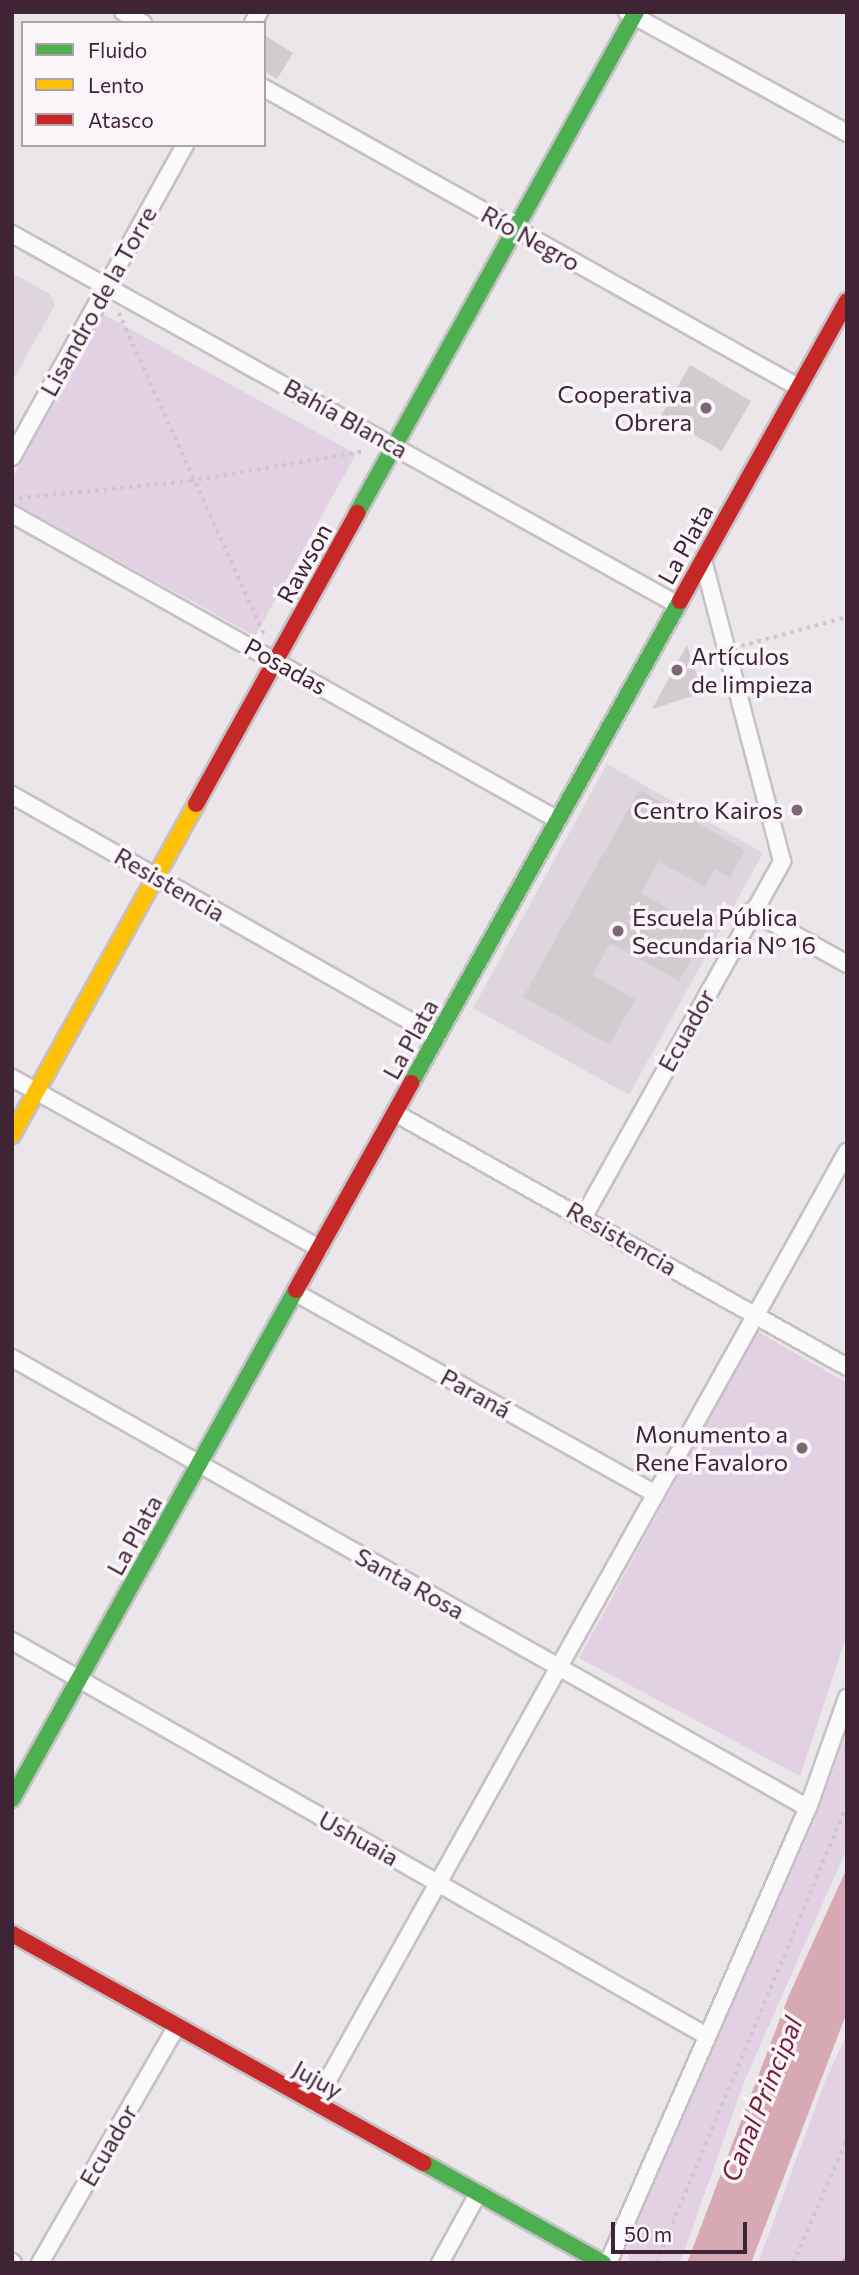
<!DOCTYPE html>
<meta charset="utf-8">
<style>
body{margin:0}
#map{position:relative;width:859px;height:2275px;overflow:hidden;background:#ebe6ea;font-family:Commissioner,sans-serif}
div>[style]{position:absolute}
[style*='--x']{left:calc(var(--x)*1px);top:calc(var(--y)*1px);width:calc(var(--w)*1px);rotate:calc(var(--a)*1deg)}
.built>*{inset:0;background:#dfd6dd}
.green>*{inset:0;background:#e2d0e3}
.water>*{inset:0;background:#d7a9b4}
.stream>*{height:5px;margin:-2.5px;padding:0 2.5px;transform-origin:2.5px;border-radius:2.5px;background:#d7a9b4}
.building>*{inset:0;background:#d2ccd0}
.path>*{height:3.5px;margin-top:-1.75px;transform-origin:0;background:repeating-linear-gradient(90deg,#cec6ca 0 3.5px,transparent 0 8.5px)}
.roads{filter:drop-shadow(2px 0 #c6c1c5) drop-shadow(-2px 0 #c6c1c5) drop-shadow(0 2px #c6c1c5) drop-shadow(0 -2px #c6c1c5)}
.street>*{height:16px;margin:-8px;padding:0 8px;transform-origin:8px;border-radius:8px;background:#fcfbfc}
.fast>*{height:16px;margin:-8px;padding:0 8px;transform-origin:8px;border-radius:8px;background:#4caf50}
.slow>*{height:16px;margin:-8px;padding:0 8px;transform-origin:8px;border-radius:8px;background:#ffc107}
.jam>*{height:16px;margin:-8px;padding:0 8px;transform-origin:8px;border-radius:8px;background:#c62828}
.dots>*{width:19px;height:19px;translate:-50% -50%;box-sizing:border-box;border:4px solid #f9f5f9;border-radius:50%}
span{translate:-50% -50%;white-space:nowrap;text-align:center;line-height:1.15;-webkit-text-stroke:7px #f9f5f9;paint-order:stroke}
.street-label{font-size:24px;color:#3e2434}
.poi-label{font-size:24px;color:#3e2434}
.right{translate:-100% -50%;text-align:right}
.left{translate:0 -50%;text-align:left}
.water-label{font-size:26px;color:#772132;font-style:italic}
.frame{position:absolute;inset:0;border:14px solid #3e2434;pointer-events:none}
.legend{position:absolute;left:21px;top:21px;width:245px;height:126px;box-sizing:border-box;background:#f9f5f9;border:2px solid #aea1aa;margin:0;padding:9px 12px;list-style:none;font-size:21px;color:#3e2434}
.legend li{display:flex;align-items:center;gap:14px;height:35px}
.legend b{width:35px;border:2px solid #aea1aa}
.scale{position:absolute;left:611px;top:2222px;width:136px;height:32px;box-sizing:border-box;border:4px solid #3e2434;border-top:0;padding-left:9px;font-size:21px;line-height:24px;white-space:nowrap;color:#3e2434;-webkit-text-stroke:5px #f9f5f9;paint-order:stroke}
</style>
<div id="map">
<div class="built">
<div style="clip-path:polygon(12px 273px,50px 294px,55px 305px,13px 380px)"></div>
<div style="clip-path:polygon(607px 764px,763px 853px,629px 1095px,473px 1008px)"></div>
</div>
<div class="green">
<div style="clip-path:polygon(103px 314px,356px 454px,255px 636px,12px 502px,12px 479px)"></div>
<div style="clip-path:polygon(757px 1331px,847px 1383px,847px 1634px,800px 1776px,579px 1658px)"></div>
<div style="clip-path:polygon(847px 1731px,847px 1848px,744px 2082px,680px 2263px,629px 2263px,627px 2241px,817px 1814px)"></div>
<div style="clip-path:polygon(847px 2034px,847px 2263px,758px 2263px,826px 2079px)"></div>
</div>
<div class="water">
<div style="clip-path:polygon(847px 1868px,847px 2012px,751px 2263px,687px 2263px,789px 1995px)"></div>
</div>
<div class="stream">
<div style="--x:842;--y:2263;--w:8;--a:-50"></div>
</div>
<div class="building">
<div style="clip-path:polygon(264px 35px,293px 53px,277px 79px,264px 71px)"></div>
<div style="clip-path:polygon(690px 365px,751px 401px,722px 451px,661px 416px)"></div>
<div style="clip-path:polygon(687px 645px,703px 693px,652px 709px)"></div>
<div style="clip-path:polygon(639px 790px,745px 850px,730px 878px,715px 869px,705px 887px,659px 862px,641px 893px,707px 930px,679px 981px,610px 943px,593px 975px,635px 999px,610px 1045px,523px 997px)"></div>
</div>
<div class="path">
<div style="--x:119;--y:313;--w:355;--a:65.7"></div>
<div style="--x:19;--y:498;--w:172;--a:-5.7"></div>
<div style="--x:190;--y:481;--w:178;--a:-9.7"></div>
<div style="--x:741;--y:646;--w:110;--a:-15.3"></div>
<div style="--x:656;--y:2263;--w:497;--a:-67.4"></div>
<div style="--x:793;--y:2263;--w:135;--a:-66.5"></div>
</div>
<div class="roads">
<div class="street">
<div style="--x:123;--y:12;--w:23;--a:29"></div>
<div style="--x:627;--y:12;--w:251;--a:28.8"></div>
<div style="--x:253;--y:23;--w:13;--a:-61"></div>
<div style="--x:264;--y:88;--w:612;--a:29.25"></div>
<div style="--x:12;--y:234;--w:762;--a:29.12"></div>
<div style="--x:12;--y:457;--w:357;--a:-61"></div>
<div style="--x:12;--y:514;--w:626;--a:29.27"></div>
<div style="--x:12;--y:795;--w:489;--a:29.6"></div>
<div style="--x:752;--y:911;--w:109;--a:29.2"></div>
<div style="--x:12;--y:1078;--w:352;--a:29"></div>
<div style="--x:395;--y:1113;--w:518;--a:29.33"></div>
<div style="--x:584;--y:1216;--w:406;--a:-60.8"></div>
<div style="--x:782;--y:861;--w:311;--a:-104.7"></div>
<div style="--x:296;--y:1293;--w:412;--a:29.2"></div>
<div style="--x:12;--y:1358;--w:914;--a:29.48"></div>
<div style="--x:12;--y:1641;--w:797;--a:29.62"></div>
<div style="--x:315;--y:2103;--w:1090;--a:-60.78"></div>
<div style="--x:12;--y:2262;--w:1;--a:45"></div>
<div style="--x:40;--y:2263;--w:272;--a:-60"></div>
<div style="--x:440;--y:2263;--w:79;--a:-61.2"></div>
<div style="--x:608;--y:2263;--w:497;--a:-66.3"></div>
<div style="--x:808;--y:1808;--w:117;--a:-70.5"></div>
</div>
<div class="fast">
<div style="--x:357;--y:513;--w:573;--a:-60.89"></div>
<div style="--x:411;--y:1083;--w:552;--a:-60.83"></div>
<div style="--x:12;--y:1799;--w:583;--a:-60.84"></div>
<div style="--x:424;--y:2163;--w:205;--a:29.2"></div>
</div>
<div class="slow">
<div style="--x:12;--y:1135;--w:379;--a:-60.9"></div>
</div>
<div class="jam">
<div style="--x:680;--y:601;--w:343;--a:-60.9"></div>
<div style="--x:196;--y:804;--w:333;--a:-61"></div>
<div style="--x:296;--y:1290;--w:237;--a:-60.9"></div>
<div style="--x:12;--y:1934;--w:471;--a:29.1"></div>
</div>
</div>
<div class="dots">
<div style="left:706px;top:408px;background:#7b6874"></div>
<div style="left:677px;top:670px;background:#7b6874"></div>
<div style="left:797px;top:810px;background:#7b6874"></div>
<div style="left:618px;top:931px;background:#7b6874"></div>
<div style="left:802px;top:1448px;background:#7b6874"></div>
</div>
<div class="street-label">
<span style="left:531px;top:238px;rotate:29deg">Río Negro</span>
<span style="left:98px;top:301px;rotate:-61deg">Lisandro de la Torre</span>
<span style="left:346px;top:418px;rotate:29deg">Bahía Blanca</span>
<span style="left:685px;top:544px;rotate:-61deg">La Plata</span>
<span style="left:304px;top:563px;rotate:-61deg">Rawson</span>
<span style="left:286px;top:666px;rotate:29deg">Posadas</span>
<span style="left:170px;top:884px;rotate:30deg">Resistencia</span>
<span style="left:686px;top:1030px;rotate:-61deg">Ecuador</span>
<span style="left:410px;top:1039px;rotate:-61deg">La Plata</span>
<span style="left:622px;top:1238px;rotate:30deg">Resistencia</span>
<span style="left:476px;top:1393px;rotate:29deg">Paraná</span>
<span style="left:134px;top:1535px;rotate:-61deg">La Plata</span>
<span style="left:410px;top:1583px;rotate:29deg">Santa Rosa</span>
<span style="left:359px;top:1838px;rotate:29deg">Ushuaia</span>
<span style="left:318px;top:2079px;rotate:29deg">Jujuy</span>
<span style="left:108px;top:2145px;rotate:-60deg">Ecuador</span>
</div>
<div class="poi-label">
<span class="right" style="left:692px;top:408px">Cooperativa<br>Obrera</span>
<span class="left" style="left:691px;top:670px">Artículos<br>de limpieza</span>
<span class="right" style="left:783px;top:810px">Centro Kairos</span>
<span class="left" style="left:632px;top:931px">Escuela Pública<br>Secundaria N° 16</span>
<span class="right" style="left:788px;top:1448px">Monumento a<br>Rene Favaloro</span>
</div>
<div class="water-label">
<span style="left:761px;top:2099px;rotate:-68deg">Canal Principal</span>
</div>
<div class="frame"></div>
<ul class="legend">
<li><b style="height:9px;background:#4caf50"></b>Fluido</li>
<li><b style="height:9px;background:#ffc107"></b>Lento</li>
<li><b style="height:9px;background:#c62828"></b>Atasco</li>
</ul>
<div class="scale">50 m</div>
</div>
